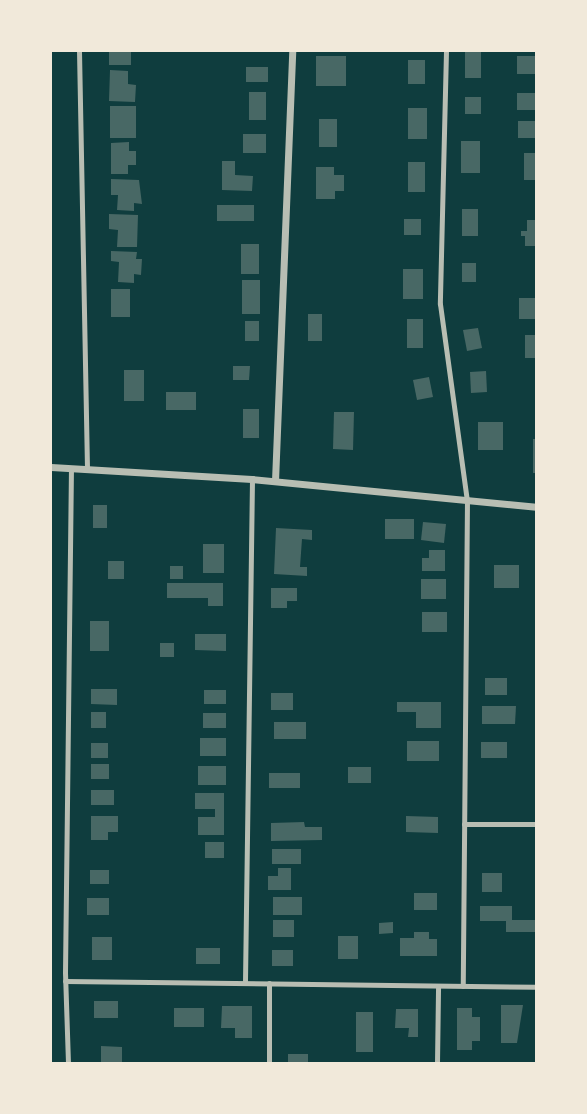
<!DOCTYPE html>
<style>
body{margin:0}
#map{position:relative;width:587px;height:1114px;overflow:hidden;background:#0f3d3e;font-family:Jost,sans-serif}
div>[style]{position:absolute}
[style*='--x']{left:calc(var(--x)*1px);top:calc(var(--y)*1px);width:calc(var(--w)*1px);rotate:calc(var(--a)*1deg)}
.building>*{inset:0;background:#486865}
.minor>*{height:5px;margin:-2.5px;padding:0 2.5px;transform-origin:2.5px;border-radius:2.5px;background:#b8beb3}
.tertiary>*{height:7px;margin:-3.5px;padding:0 3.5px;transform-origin:3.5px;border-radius:3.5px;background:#b8beb3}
span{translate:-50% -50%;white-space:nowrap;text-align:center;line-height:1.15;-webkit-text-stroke:7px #f1e9da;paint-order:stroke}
.frame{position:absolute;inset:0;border:52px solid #f1e9da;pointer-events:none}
</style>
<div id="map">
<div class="building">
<div style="clip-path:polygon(109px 51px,131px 51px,131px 65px,109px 65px)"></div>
<div style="clip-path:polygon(465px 51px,481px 51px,481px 78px,465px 78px)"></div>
<div style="clip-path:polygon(316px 56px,346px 56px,346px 86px,316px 86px)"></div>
<div style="clip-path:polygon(517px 56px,536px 56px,536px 74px,517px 74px)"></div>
<div style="clip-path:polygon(408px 60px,425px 60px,425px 84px,408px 84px)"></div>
<div style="clip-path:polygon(246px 67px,268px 67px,268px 82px,246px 82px)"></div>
<div style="clip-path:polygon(110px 70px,128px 71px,128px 84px,136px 85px,135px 102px,109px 101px)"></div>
<div style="clip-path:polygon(249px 92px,266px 92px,266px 120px,249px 120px)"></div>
<div style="clip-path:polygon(517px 93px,536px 93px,536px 110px,517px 110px)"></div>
<div style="clip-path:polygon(465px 97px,481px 97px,481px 114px,465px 114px)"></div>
<div style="clip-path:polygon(110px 106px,136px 106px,136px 138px,110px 138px)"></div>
<div style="clip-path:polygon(408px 108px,427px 108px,427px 139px,408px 139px)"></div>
<div style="clip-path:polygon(319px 119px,337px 119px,337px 147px,319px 147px)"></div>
<div style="clip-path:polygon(518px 121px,536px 121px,536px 138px,518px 138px)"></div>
<div style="clip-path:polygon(243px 134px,266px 134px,266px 153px,243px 153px)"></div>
<div style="clip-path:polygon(461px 141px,480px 141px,480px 173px,461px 173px)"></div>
<div style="clip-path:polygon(129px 142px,129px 151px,136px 151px,136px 165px,128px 165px,128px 174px,111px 174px,111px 143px)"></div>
<div style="clip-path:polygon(524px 153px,536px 153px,536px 180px,524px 180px)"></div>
<div style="clip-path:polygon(222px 161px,235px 161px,235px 175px,253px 176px,252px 191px,222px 190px)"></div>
<div style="clip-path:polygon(408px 162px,425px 162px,425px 192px,408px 192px)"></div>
<div style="clip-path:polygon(316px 167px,334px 167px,334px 175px,344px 175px,344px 191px,335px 191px,335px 199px,316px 199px)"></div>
<div style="clip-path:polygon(111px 179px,139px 180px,142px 204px,134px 203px,134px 211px,117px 210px,118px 195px,111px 195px)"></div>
<div style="clip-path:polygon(217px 205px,254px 205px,254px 221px,217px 221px)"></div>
<div style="clip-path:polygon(462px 209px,478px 209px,478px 236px,462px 236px)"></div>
<div style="clip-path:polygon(109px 214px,138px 215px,137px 247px,117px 247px,118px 230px,109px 229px)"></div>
<div style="clip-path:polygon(404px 219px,421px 219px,421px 235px,404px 235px)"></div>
<div style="clip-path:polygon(527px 220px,536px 220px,536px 246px,525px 246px,525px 236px,521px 236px,521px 231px,527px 231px)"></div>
<div style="clip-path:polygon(241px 244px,259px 244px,259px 274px,241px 274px)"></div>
<div style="clip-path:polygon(111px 251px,137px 252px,136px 259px,142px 259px,141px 275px,134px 274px,134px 283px,118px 282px,119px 262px,111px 261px)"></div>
<div style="clip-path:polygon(462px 263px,476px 263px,476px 282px,462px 282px)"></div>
<div style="clip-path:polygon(403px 269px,423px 269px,423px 299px,403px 299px)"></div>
<div style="clip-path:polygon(242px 280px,260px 280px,260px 314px,242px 314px)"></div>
<div style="clip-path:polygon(111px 289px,130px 289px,130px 317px,111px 317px)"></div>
<div style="clip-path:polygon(519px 298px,536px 298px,536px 319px,519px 319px)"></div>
<div style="clip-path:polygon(308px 314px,322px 314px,322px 341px,308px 341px)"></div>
<div style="clip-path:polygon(407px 319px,423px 319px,423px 348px,407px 348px)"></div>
<div style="clip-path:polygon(245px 321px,259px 321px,259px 341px,245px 341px)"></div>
<div style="clip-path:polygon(478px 328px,482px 348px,467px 351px,463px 330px)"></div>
<div style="clip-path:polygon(525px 335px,536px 335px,536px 358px,525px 358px)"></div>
<div style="clip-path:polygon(233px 366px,250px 366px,249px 380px,233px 380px)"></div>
<div style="clip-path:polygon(124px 370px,144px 370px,144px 401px,124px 401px)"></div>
<div style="clip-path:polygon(486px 371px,487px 392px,471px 393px,470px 372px)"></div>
<div style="clip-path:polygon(429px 377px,433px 397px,417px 400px,413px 380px)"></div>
<div style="clip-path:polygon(166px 392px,196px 392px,196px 410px,166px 410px)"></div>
<div style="clip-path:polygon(243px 409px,259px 409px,259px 438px,243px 438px)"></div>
<div style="clip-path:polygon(334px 412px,354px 412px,353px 450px,333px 449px)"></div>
<div style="clip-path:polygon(478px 422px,503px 422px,503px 450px,478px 450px)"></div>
<div style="clip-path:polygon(533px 439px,536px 439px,536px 473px,533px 473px)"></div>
<div style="clip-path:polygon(93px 505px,107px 505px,107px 528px,93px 528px)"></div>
<div style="clip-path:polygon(385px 519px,414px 519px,414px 539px,385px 539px)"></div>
<div style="clip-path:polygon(423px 522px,446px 524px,444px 543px,421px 540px)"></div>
<div style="clip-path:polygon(276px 528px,312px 530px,312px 540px,302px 539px,300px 567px,307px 567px,307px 576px,274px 574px)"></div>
<div style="clip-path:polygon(203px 544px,224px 544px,224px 573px,203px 573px)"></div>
<div style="clip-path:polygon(429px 550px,445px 550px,445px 571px,422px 571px,422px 558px,429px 558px)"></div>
<div style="clip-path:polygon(108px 561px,124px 561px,124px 579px,108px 579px)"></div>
<div style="clip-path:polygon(494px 565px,519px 565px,519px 588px,494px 588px)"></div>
<div style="clip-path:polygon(170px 566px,183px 566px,183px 579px,170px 579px)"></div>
<div style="clip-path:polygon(421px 579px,446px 579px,446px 599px,421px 599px)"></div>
<div style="clip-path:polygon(167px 583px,223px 583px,223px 606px,208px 606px,208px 598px,167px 598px)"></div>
<div style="clip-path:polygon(271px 588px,297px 588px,297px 601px,287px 601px,287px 608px,271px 608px)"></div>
<div style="clip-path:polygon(422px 612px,447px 612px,447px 632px,422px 632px)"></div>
<div style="clip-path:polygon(90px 621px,109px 621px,109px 651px,90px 651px)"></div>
<div style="clip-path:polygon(195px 634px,226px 634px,226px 651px,195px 650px)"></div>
<div style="clip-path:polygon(160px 643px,174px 643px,174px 657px,160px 657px)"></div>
<div style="clip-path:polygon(485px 678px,507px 678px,507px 695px,485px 695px)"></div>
<div style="clip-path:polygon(91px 689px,117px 689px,117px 705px,91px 704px)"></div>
<div style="clip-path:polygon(204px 690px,226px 690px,226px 704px,204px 704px)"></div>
<div style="clip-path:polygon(271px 693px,293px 693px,293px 710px,271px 710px)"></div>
<div style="clip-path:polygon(397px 702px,441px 702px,441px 728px,416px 728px,416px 712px,397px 712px)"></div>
<div style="clip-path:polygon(482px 706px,516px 706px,515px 724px,482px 724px)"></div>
<div style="clip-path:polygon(91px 712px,106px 712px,106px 728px,91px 728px)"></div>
<div style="clip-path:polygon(203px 713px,226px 713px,226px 728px,203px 728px)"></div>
<div style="clip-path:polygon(274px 722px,306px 722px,306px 739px,274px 739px)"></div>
<div style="clip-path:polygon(200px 738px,226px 738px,226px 756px,200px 756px)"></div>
<div style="clip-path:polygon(407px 741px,439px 741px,439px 761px,407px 761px)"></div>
<div style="clip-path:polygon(481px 742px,507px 742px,507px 758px,481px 758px)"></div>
<div style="clip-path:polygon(91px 743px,108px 743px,108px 758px,91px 758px)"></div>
<div style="clip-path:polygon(91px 764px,109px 764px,109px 779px,91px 779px)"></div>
<div style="clip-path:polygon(198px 766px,226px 766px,226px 785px,198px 785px)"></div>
<div style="clip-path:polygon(348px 767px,371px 767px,371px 783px,348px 783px)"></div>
<div style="clip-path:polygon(269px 773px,300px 773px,300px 788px,269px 788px)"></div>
<div style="clip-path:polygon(91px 790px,114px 790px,114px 805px,91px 805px)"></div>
<div style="clip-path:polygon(195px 793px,224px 793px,224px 835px,198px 835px,198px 817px,215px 817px,215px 809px,195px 809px)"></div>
<div style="clip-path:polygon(91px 816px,118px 816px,118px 832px,108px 832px,108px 840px,91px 840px)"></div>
<div style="clip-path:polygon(406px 816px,438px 817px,438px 833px,406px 832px)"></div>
<div style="clip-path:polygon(304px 822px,305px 827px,322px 827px,322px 840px,271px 841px,271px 823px)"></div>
<div style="clip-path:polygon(205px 842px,224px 842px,224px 858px,205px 858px)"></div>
<div style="clip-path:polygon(272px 849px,301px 849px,301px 864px,272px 864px)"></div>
<div style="clip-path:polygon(278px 868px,291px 868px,291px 890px,268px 890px,268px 876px,278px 876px)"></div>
<div style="clip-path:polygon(90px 870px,109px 870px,109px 884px,90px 884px)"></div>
<div style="clip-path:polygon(482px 873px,502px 873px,502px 892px,482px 892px)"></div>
<div style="clip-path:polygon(414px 893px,437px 893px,437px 910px,414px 910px)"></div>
<div style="clip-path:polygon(273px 897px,302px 897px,302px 915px,273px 915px)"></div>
<div style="clip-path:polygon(87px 898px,109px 898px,109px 915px,87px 915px)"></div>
<div style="clip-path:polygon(480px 906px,512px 906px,512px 920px,536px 920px,536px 932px,506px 932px,506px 921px,480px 921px)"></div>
<div style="clip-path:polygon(273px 920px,294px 920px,294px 937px,273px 937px)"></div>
<div style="clip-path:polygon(393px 922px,393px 933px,379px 934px,379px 923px)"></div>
<div style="clip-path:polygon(414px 932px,429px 932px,429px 939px,437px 939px,437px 956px,400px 956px,400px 938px,414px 938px)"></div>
<div style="clip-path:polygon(338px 936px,358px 936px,358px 959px,338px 959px)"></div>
<div style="clip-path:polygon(92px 937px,112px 937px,112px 960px,92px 960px)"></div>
<div style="clip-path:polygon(196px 948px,220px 948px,220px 964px,196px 964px)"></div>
<div style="clip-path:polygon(272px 950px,293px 950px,293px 966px,272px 966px)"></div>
<div style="clip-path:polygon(94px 1001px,118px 1001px,118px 1018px,94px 1018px)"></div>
<div style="clip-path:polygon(501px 1005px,523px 1005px,517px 1043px,501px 1043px)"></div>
<div style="clip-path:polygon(222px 1006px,252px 1006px,252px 1038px,235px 1038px,235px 1028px,221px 1028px)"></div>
<div style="clip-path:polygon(174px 1008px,204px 1008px,204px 1027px,174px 1027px)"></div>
<div style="clip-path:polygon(457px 1008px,472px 1008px,472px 1017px,480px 1017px,480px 1041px,472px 1041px,472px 1050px,457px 1050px)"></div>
<div style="clip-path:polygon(396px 1009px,418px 1009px,418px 1037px,408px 1037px,409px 1028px,395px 1028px)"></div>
<div style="clip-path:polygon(356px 1012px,373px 1012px,373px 1052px,356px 1052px)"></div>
<div style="clip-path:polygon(101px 1046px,122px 1047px,122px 1063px,101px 1063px)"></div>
<div style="clip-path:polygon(288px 1054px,308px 1054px,308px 1063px,288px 1063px)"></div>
</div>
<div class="minor">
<div style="--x:79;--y:51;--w:418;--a:88.9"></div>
<div style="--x:446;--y:51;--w:253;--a:91.4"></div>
<div style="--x:440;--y:304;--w:198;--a:82.2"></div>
<div style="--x:467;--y:500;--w:486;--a:90.5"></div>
<div style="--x:464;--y:824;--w:72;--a:0"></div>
<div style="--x:65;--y:981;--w:471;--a:0.7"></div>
<div style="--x:245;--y:981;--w:502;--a:-89.2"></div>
<div style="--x:68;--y:1063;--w:91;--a:-91.9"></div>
<div style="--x:65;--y:972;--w:504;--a:-89.32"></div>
<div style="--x:269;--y:1063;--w:80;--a:-90"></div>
<div style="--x:437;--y:1063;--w:76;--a:-89.2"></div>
</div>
<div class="tertiary">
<div style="--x:51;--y:467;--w:201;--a:3.4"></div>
<div style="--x:252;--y:479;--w:285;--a:5.6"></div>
<div style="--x:275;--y:481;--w:430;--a:-87.7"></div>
</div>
<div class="frame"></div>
</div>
